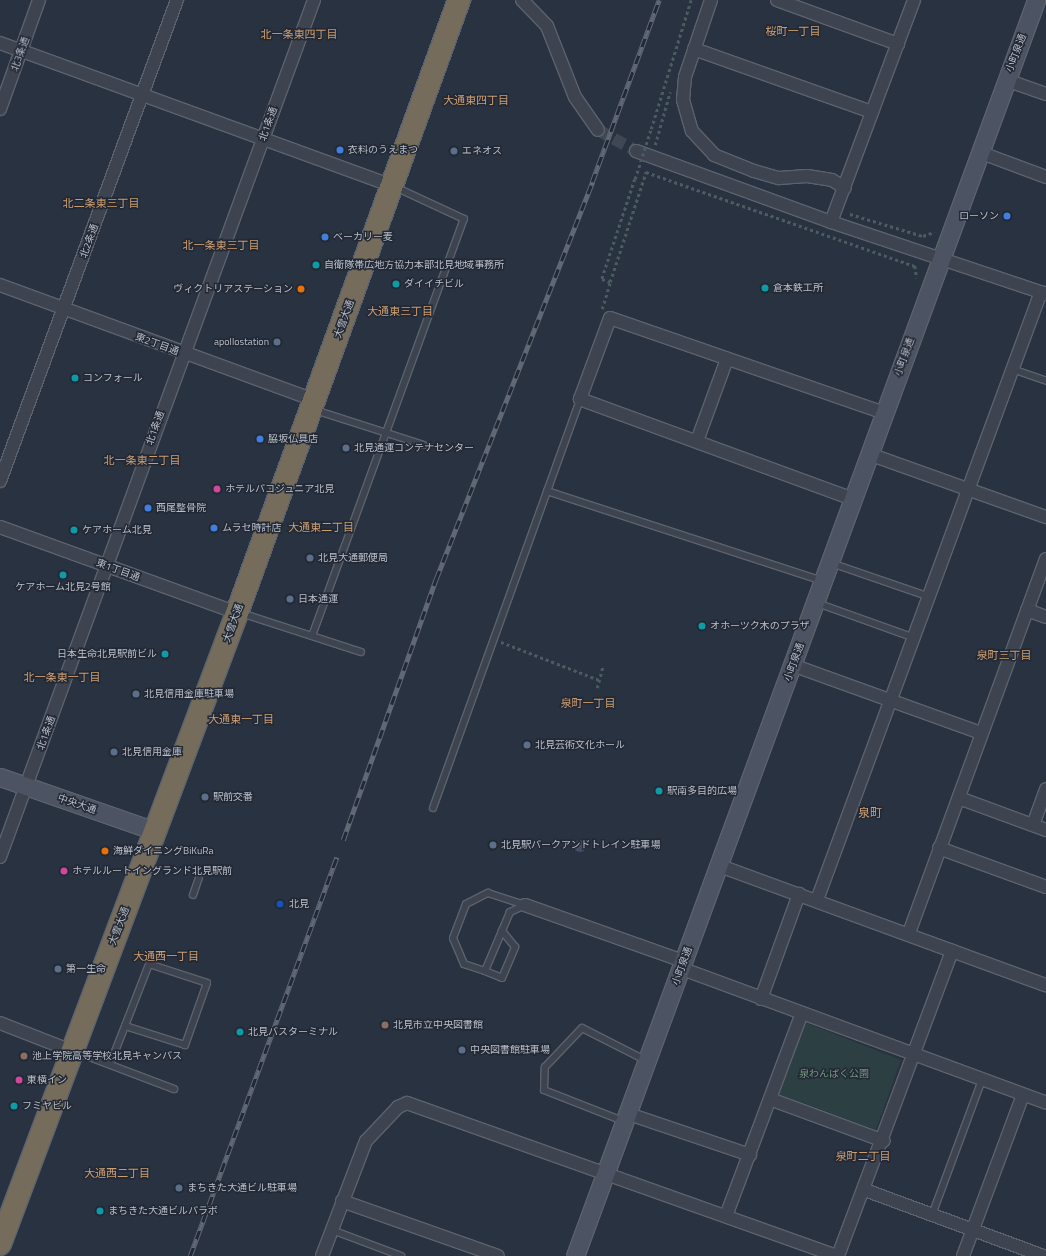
<!DOCTYPE html>
<meta charset="utf-8">
<style>
body{margin:0}
#map{position:relative;width:1046px;height:1256px;overflow:hidden;background:#293240;font-family:"Titillium Web","Noto Sans JP",sans-serif}
div>[style]{position:absolute}
[style*='--x']{left:calc(var(--x)*1px);top:calc(var(--y)*1px);width:calc(var(--w)*1px);rotate:calc(var(--a)*1deg)}
.green>*{inset:0;background:#2c3f42}
.water>*{inset:0;background:#414e67}
.round{border-radius:50%}
.street-tunnel>*{height:12px;margin-top:-6px;transform-origin:0;background:repeating-linear-gradient(90deg,#3f4755 0 12px,transparent 0 18px)}
.path>*{height:2.5px;margin-top:-1.25px;transform-origin:0;background:repeating-linear-gradient(90deg,#4b5c60 0 3px,transparent 0 6px)}
.roads{filter:drop-shadow(1px 0 #5b626d) drop-shadow(-1px 0 #5b626d) drop-shadow(0 1px #5b626d) drop-shadow(0 -1px #5b626d)}
.lane>*{height:6px;margin:-3px;padding:0 3px;transform-origin:3px;border-radius:3px;background:#3d4450}
.street>*{height:12px;margin:-6px;padding:0 6px;transform-origin:6px;border-radius:6px;background:#3d4450}
.secondary>*{height:17px;margin:-8.5px;padding:0 8.5px;transform-origin:8.5px;border-radius:8.5px;background:#4c5362}
.highway>*{height:22px;margin:-11px;padding:0 11px;transform-origin:11px;border-radius:11px;background:#756c5b}
.rail>*{height:4.5px;margin-top:-2.25px;transform-origin:0;background:repeating-linear-gradient(90deg,#222935 0 9px,#606876 0 18px);box-sizing:border-box;border-block:1px solid #606876}
.path-bridge>*{height:2.5px;margin-top:-1.25px;transform-origin:0;background:repeating-linear-gradient(90deg,#4b5c60 0 3px,transparent 0 6px)}
.dots>*{width:11px;height:11px;translate:-50% -50%;box-sizing:border-box;border:2px solid #222935;border-radius:50%}
span{translate:-50% -50%;white-space:nowrap;text-align:center;line-height:1.15;-webkit-text-stroke:3px #222935;paint-order:stroke}
.street-label{font-size:10px;color:#babfca}
.poi-label{font-size:10px;color:#babfca}
.left{translate:0 -50%;text-align:left}
.right{translate:-100% -50%;text-align:right}
.park-label{font-size:10px;color:#74987e}
.neighbourhood-label{font-size:11px;color:#cc9e73}
.quarter-label{font-size:12px;color:#cc9e73}
</style>
<div id="map">
<div class="green">
<div style="clip-path:polygon(804px 1022px,901px 1060px,876px 1130px,779px 1094px)"></div>
</div>
<div class="water">
<div class="round" style="left:574px;top:840px;width:12px;height:12px"></div>
</div>
<div class="street-tunnel">
<div style="--x:598;--y:130;--w:43;--a:28.9"></div>
</div>
<div class="path">
<div style="--x:651;--y:129;--w:135;--a:-72.8"></div>
<div style="--x:655;--y:145;--w:55;--a:-74.2"></div>
<div style="--x:635;--y:179;--w:105;--a:108.3"></div>
<div style="--x:602;--y:279;--w:9;--a:21"></div>
<div style="--x:610;--y:282;--w:116;--a:-71.9"></div>
<div style="--x:646;--y:172;--w:285;--a:19.3"></div>
<div style="--x:915;--y:266;--w:12;--a:81"></div>
<div style="--x:850;--y:214;--w:76;--a:16.8"></div>
<div style="--x:923;--y:236;--w:12;--a:-20"></div>
<div style="--x:602;--y:309;--w:28;--a:-73"></div>
<div style="--x:501;--y:642;--w:105;--a:21.2"></div>
<div style="--x:597;--y:688;--w:23;--a:-75"></div>
</div>
<div class="roads">
<div class="lane">
<div style="--x:1012;--y:369;--w:36;--a:19"></div>
<div style="--x:315;--y:410;--w:114;--a:17.8"></div>
<div style="--x:547;--y:491;--w:289;--a:18.1"></div>
<div style="--x:831;--y:563;--w:105;--a:19"></div>
<div style="--x:817;--y:603;--w:104;--a:19.7"></div>
<div style="--x:241;--y:613;--w:126;--a:18"></div>
<div style="--x:312;--y:636;--w:444;--a:-70"></div>
<div style="--x:464;--y:219;--w:76;--a:-155.1"></div>
<div style="--x:433;--y:808;--w:435;--a:-70.2"></div>
<div style="--x:488;--y:893;--w:39;--a:18"></div>
<div style="--x:525;--y:905;--w:17;--a:155"></div>
<div style="--x:510;--y:912;--w:64;--a:113"></div>
<div style="--x:485;--y:971;--w:22;--a:-162"></div>
<div style="--x:464;--y:964;--w:28;--a:-113"></div>
<div style="--x:453;--y:938;--w:36;--a:-69"></div>
<div style="--x:466;--y:904;--w:25;--a:-27"></div>
<div style="--x:193;--y:895;--w:18;--a:-71"></div>
<div style="--x:485;--y:971;--w:18;--a:22"></div>
<div style="--x:502;--y:978;--w:34;--a:-67"></div>
<div style="--x:515;--y:947;--w:21;--a:-129"></div>
<div style="--x:76;--y:1052;--w:105;--a:20.7"></div>
<div style="--x:110;--y:1064;--w:41;--a:-68.5"></div>
<div style="--x:125;--y:1026;--w:66;--a:-68.8"></div>
<div style="--x:149;--y:964;--w:61;--a:18.1"></div>
<div style="--x:207;--y:983;--w:66;--a:109.5"></div>
<div style="--x:185;--y:1045;--w:63;--a:-162.4"></div>
<div style="--x:623;--y:1121;--w:85;--a:-158.6"></div>
<div style="--x:544;--y:1090;--w:23;--a:-88"></div>
<div style="--x:545;--y:1067;--w:54;--a:-46.5"></div>
<div style="--x:582;--y:1028;--w:71;--a:26.9"></div>
<div style="--x:932;--y:1215;--w:144;--a:-69.7"></div>
<div style="--x:332;--y:1230;--w:74;--a:20.6"></div>
</div>
<div class="street">
<div style="--x:522;--y:0;--w:36;--a:46"></div>
<div style="--x:547;--y:26;--w:76;--a:68.5"></div>
<div style="--x:575;--y:97;--w:40;--a:55.1"></div>
<div style="--x:711;--y:0;--w:81;--a:108.7"></div>
<div style="--x:685;--y:77;--w:23;--a:95"></div>
<div style="--x:683;--y:100;--w:32;--a:74"></div>
<div style="--x:692;--y:131;--w:33;--a:47"></div>
<div style="--x:714;--y:155;--w:43;--a:21.8"></div>
<div style="--x:754;--y:171;--w:26;--a:16"></div>
<div style="--x:779;--y:178;--w:28;--a:-4"></div>
<div style="--x:807;--y:176;--w:25;--a:9"></div>
<div style="--x:832;--y:180;--w:15;--a:32"></div>
<div style="--x:777;--y:0;--w:129;--a:20"></div>
<div style="--x:0;--y:43;--w:418;--a:20"></div>
<div style="--x:694;--y:49;--w:189;--a:19.5"></div>
<div style="--x:1006;--y:80;--w:42;--a:19.3"></div>
<div style="--x:0;--y:109;--w:116;--a:-70.3"></div>
<div style="--x:636;--y:151;--w:208;--a:20"></div>
<div style="--x:831;--y:222;--w:227;--a:18.5"></div>
<div style="--x:979;--y:152;--w:72;--a:20.5"></div>
<div style="--x:831;--y:222;--w:237;--a:-69.5"></div>
<div style="--x:0;--y:285;--w:334;--a:20.1"></div>
<div style="--x:697;--y:441;--w:87;--a:-69.9"></div>
<div style="--x:869;--y:454;--w:188;--a:19.6"></div>
<div style="--x:0;--y:481;--w:513;--a:-69.8"></div>
<div style="--x:853;--y:499;--w:291;--a:-159.9"></div>
<div style="--x:580;--y:399;--w:86;--a:-69.7"></div>
<div style="--x:610;--y:318;--w:290;--a:19.1"></div>
<div style="--x:0;--y:527;--w:252;--a:19.9"></div>
<div style="--x:1027;--y:610;--w:20;--a:20"></div>
<div style="--x:792;--y:665;--w:201;--a:19.8"></div>
<div style="--x:959;--y:798;--w:93;--a:20.2"></div>
<div style="--x:1033;--y:825;--w:38;--a:-70"></div>
<div style="--x:939;--y:848;--w:114;--a:20"></div>
<div style="--x:0;--y:857;--w:913;--a:-69.88"></div>
<div style="--x:720;--y:866;--w:347;--a:20.1"></div>
<div style="--x:817;--y:900;--w:648;--a:-69.78"></div>
<div style="--x:525;--y:905;--w:168;--a:19.5"></div>
<div style="--x:909;--y:933;--w:398;--a:-69.9"></div>
<div style="--x:680;--y:968;--w:390;--a:20.2"></div>
<div style="--x:761;--y:999;--w:112;--a:-70.1"></div>
<div style="--x:0;--y:1023;--w:77;--a:21.3"></div>
<div style="--x:770;--y:1099;--w:121;--a:20.2"></div>
<div style="--x:626;--y:1113;--w:131;--a:18.7"></div>
<div style="--x:865;--y:1190;--w:190;--a:20.3"></div>
<div style="--x:342;--y:1201;--w:165;--a:19.4"></div>
<div style="--x:726;--y:1216;--w:215;--a:-69.5"></div>
<div style="--x:322;--y:1256;--w:123;--a:-69.1"></div>
<div style="--x:366;--y:1141;--w:47;--a:-46.7"></div>
<div style="--x:398;--y:1107;--w:10;--a:-24"></div>
<div style="--x:407;--y:1103;--w:455;--a:19.6"></div>
<div style="--x:838;--y:1256;--w:326;--a:-69.5"></div>
<div style="--x:963;--y:1256;--w:172;--a:-69.6"></div>
</div>
<div class="secondary">
<div style="--x:0;--y:777;--w:164;--a:19.2"></div>
<div style="--x:575;--y:1256;--w:1338;--a:-69.84"></div>
</div>
<div class="highway">
<div style="--x:0;--y:1244;--w:674;--a:-69.41"></div>
<div style="--x:237;--y:613;--w:652;--a:-70.09"></div>
</div>
</div>
<div class="rail">
<div style="--x:343;--y:840;--w:277;--a:-70.4"></div>
<div style="--x:436;--y:579;--w:427;--a:-68.5"></div>
<div style="--x:592;--y:182;--w:194;--a:-69.8"></div>
<div style="--x:190;--y:1256;--w:425;--a:-69.8"></div>
</div>
<div class="path-bridge">
<div style="--x:635;--y:179;--w:52;--a:-72.3"></div>
</div>
<div class="dots">
<div style="left:340px;top:150px;background:#3f7fe0"></div>
<div style="left:454px;top:151px;background:#5c6f8a"></div>
<div style="left:1007px;top:216px;background:#3f7fe0"></div>
<div style="left:325px;top:237px;background:#3f7fe0"></div>
<div style="left:316px;top:265px;background:#0f9aa8"></div>
<div style="left:396px;top:284px;background:#0f9aa8"></div>
<div style="left:765px;top:288px;background:#0f9aa8"></div>
<div style="left:301px;top:289px;background:#e8710a"></div>
<div style="left:277px;top:342px;background:#5c6f8a"></div>
<div style="left:75px;top:378px;background:#0f9aa8"></div>
<div style="left:260px;top:439px;background:#3f7fe0"></div>
<div style="left:346px;top:448px;background:#5c6f8a"></div>
<div style="left:217px;top:489px;background:#d1479c"></div>
<div style="left:148px;top:508px;background:#3f7fe0"></div>
<div style="left:214px;top:528px;background:#3f7fe0"></div>
<div style="left:74px;top:530px;background:#0f9aa8"></div>
<div style="left:310px;top:558px;background:#5c6f8a"></div>
<div style="left:63px;top:575px;background:#0f9aa8"></div>
<div style="left:290px;top:599px;background:#5c6f8a"></div>
<div style="left:702px;top:626px;background:#0f9aa8"></div>
<div style="left:165px;top:654px;background:#0f9aa8"></div>
<div style="left:136px;top:694px;background:#5c6f8a"></div>
<div style="left:527px;top:745px;background:#5c6f8a"></div>
<div style="left:114px;top:752px;background:#5c6f8a"></div>
<div style="left:659px;top:791px;background:#0f9aa8"></div>
<div style="left:205px;top:797px;background:#5c6f8a"></div>
<div style="left:493px;top:845px;background:#5c6f8a"></div>
<div style="left:105px;top:851px;background:#e8710a"></div>
<div style="left:64px;top:871px;background:#d1479c"></div>
<div style="left:280px;top:904px;background:#1a4fb4"></div>
<div style="left:58px;top:969px;background:#5c6f8a"></div>
<div style="left:385px;top:1025px;background:#8d6e63"></div>
<div style="left:240px;top:1032px;background:#0f9aa8"></div>
<div style="left:462px;top:1050px;background:#5c6f8a"></div>
<div style="left:24px;top:1056px;background:#8d6e63"></div>
<div style="left:19px;top:1080px;background:#d1479c"></div>
<div style="left:14px;top:1106px;background:#0f9aa8"></div>
<div style="left:179px;top:1188px;background:#5c6f8a"></div>
<div style="left:100px;top:1211px;background:#0f9aa8"></div>
</div>
<div class="street-label">
<span style="left:1016px;top:53px;rotate:-69deg">小町泉通</span>
<span style="left:20px;top:54px;rotate:-70deg">北3条通</span>
<span style="left:268px;top:124px;rotate:-70deg">北1条通</span>
<span style="left:89px;top:241px;rotate:-70deg">北2条通</span>
<span style="left:344px;top:319px;rotate:-70deg">大雪大通</span>
<span style="left:157px;top:344px;rotate:20deg">東2丁目通</span>
<span style="left:904px;top:357px;rotate:-70deg">小町泉通</span>
<span style="left:155px;top:428px;rotate:-70deg">北1条通</span>
<span style="left:118px;top:570px;rotate:20deg">東1丁目通</span>
<span style="left:233px;top:623px;rotate:-70deg">大雪大通</span>
<span style="left:794px;top:662px;rotate:-70deg">小町泉通</span>
<span style="left:46px;top:733px;rotate:-70deg">北1条通</span>
<span style="left:77px;top:804px;rotate:19deg">中央大通</span>
<span style="left:119px;top:926px;rotate:-69deg">大雪大通</span>
<span style="left:682px;top:966px;rotate:-70deg">小町泉通</span>
</div>
<div class="poi-label">
<span class="left" style="left:348px;top:150px">衣料のうえまつ</span>
<span class="left" style="left:462px;top:151px">エネオス</span>
<span class="right" style="left:999px;top:216px">ローソン</span>
<span class="left" style="left:333px;top:237px">ベーカリー麦</span>
<span class="left" style="left:324px;top:265px">自衛隊帯広地方協力本部北見地域事務所</span>
<span class="left" style="left:404px;top:284px">ダイイチビル</span>
<span class="left" style="left:773px;top:288px">倉本鉄工所</span>
<span class="right" style="left:293px;top:289px">ヴィクトリアステーション</span>
<span class="right" style="left:269px;top:342px">apollostation</span>
<span class="left" style="left:83px;top:378px">コンフォール</span>
<span class="left" style="left:268px;top:439px">脇坂仏具店</span>
<span class="left" style="left:354px;top:448px">北見通運コンテナセンター</span>
<span class="left" style="left:225px;top:489px">ホテルパコジュニア北見</span>
<span class="left" style="left:156px;top:508px">西尾整骨院</span>
<span class="left" style="left:222px;top:528px">ムラセ時計店</span>
<span class="left" style="left:82px;top:530px">ケアホーム北見</span>
<span class="left" style="left:318px;top:558px">北見大通郵便局</span>
<span style="left:63px;top:587px">ケアホーム北見2号館</span>
<span class="left" style="left:298px;top:599px">日本通運</span>
<span class="left" style="left:710px;top:626px">オホーツク木のプラザ</span>
<span class="right" style="left:157px;top:654px">日本生命北見駅前ビル</span>
<span class="left" style="left:144px;top:694px">北見信用金庫駐車場</span>
<span class="left" style="left:535px;top:745px">北見芸術文化ホール</span>
<span class="left" style="left:122px;top:752px">北見信用金庫</span>
<span class="left" style="left:667px;top:791px">駅南多目的広場</span>
<span class="left" style="left:213px;top:797px">駅前交番</span>
<span class="left" style="left:501px;top:845px">北見駅パークアンドトレイン駐車場</span>
<span class="left" style="left:113px;top:851px">海鮮ダイニングBiKuRa</span>
<span class="left" style="left:72px;top:871px">ホテルルートイングランド北見駅前</span>
<span class="left" style="left:289px;top:904px">北見</span>
<span class="left" style="left:66px;top:969px">第一生命</span>
<span class="left" style="left:393px;top:1025px">北見市立中央図書館</span>
<span class="left" style="left:248px;top:1032px">北見バスターミナル</span>
<span class="left" style="left:470px;top:1050px">中央図書館駐車場</span>
<span class="left" style="left:32px;top:1056px">池上学院高等学校北見キャンパス</span>
<span class="left" style="left:27px;top:1080px">東横イン</span>
<span class="left" style="left:22px;top:1106px">フミヤビル</span>
<span class="left" style="left:187px;top:1188px">まちきた大通ビル駐車場</span>
<span class="left" style="left:108px;top:1211px">まちきた大通ビルパラボ</span>
</div>
<div class="park-label">
<span style="left:834px;top:1074px">泉わんぱく公園</span>
</div>
<div class="neighbourhood-label">
<span style="left:793px;top:31px">桜町一丁目</span>
<span style="left:299px;top:34px">北一条東四丁目</span>
<span style="left:476px;top:100px">大通東四丁目</span>
<span style="left:101px;top:203px">北二条東三丁目</span>
<span style="left:221px;top:245px">北一条東三丁目</span>
<span style="left:400px;top:311px">大通東三丁目</span>
<span style="left:142px;top:460px">北一条東二丁目</span>
<span style="left:321px;top:527px">大通東二丁目</span>
<span style="left:1004px;top:655px">泉町三丁目</span>
<span style="left:62px;top:677px">北一条東一丁目</span>
<span style="left:588px;top:703px">泉町一丁目</span>
<span style="left:241px;top:719px">大通東一丁目</span>
<span style="left:166px;top:956px">大通西一丁目</span>
<span style="left:863px;top:1156px">泉町二丁目</span>
<span style="left:117px;top:1173px">大通西二丁目</span>
</div>
<div class="quarter-label">
<span style="left:870px;top:813px">泉町</span>
</div>
</div>
